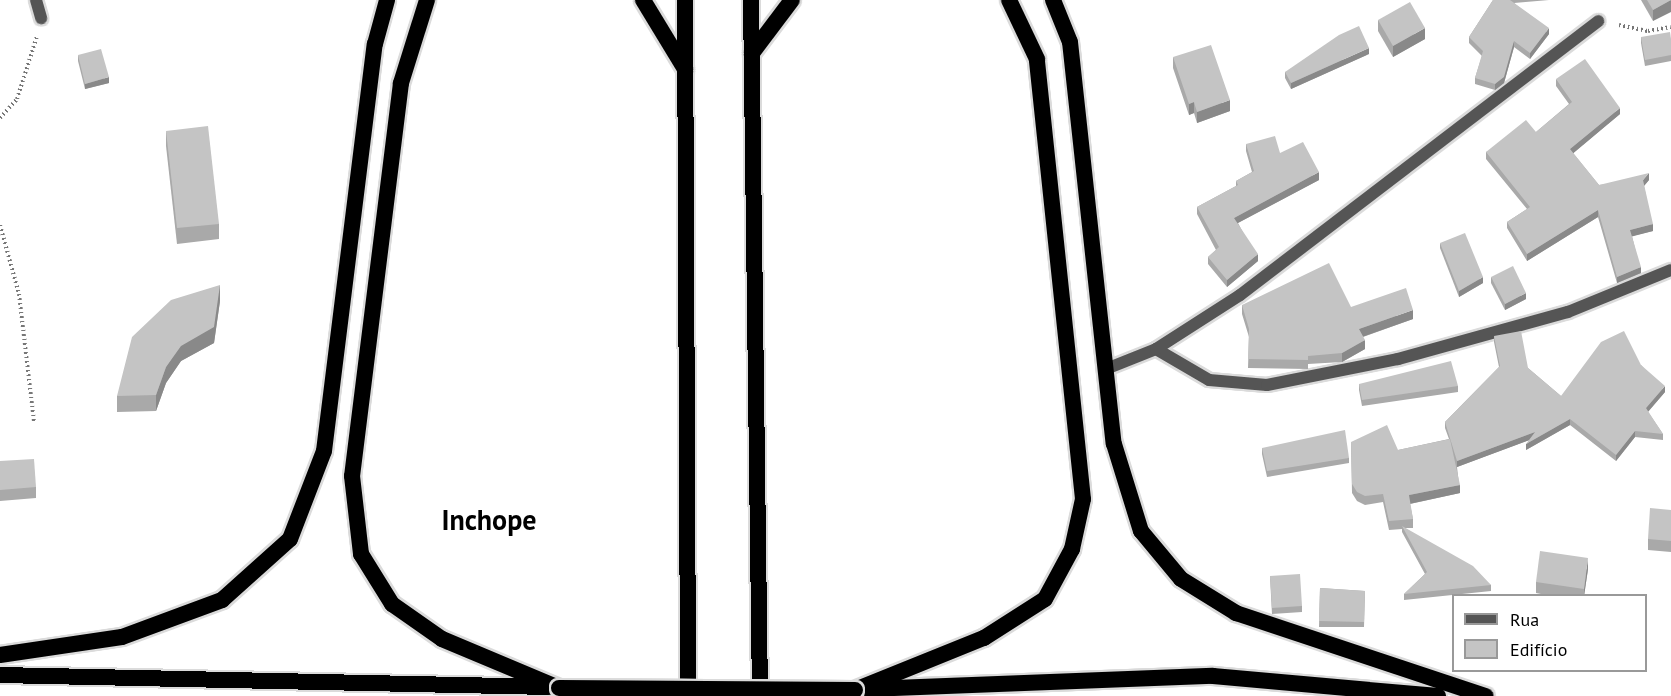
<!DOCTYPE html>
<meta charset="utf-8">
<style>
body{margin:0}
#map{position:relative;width:1671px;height:696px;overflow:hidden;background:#fff;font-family:"PT Sans",sans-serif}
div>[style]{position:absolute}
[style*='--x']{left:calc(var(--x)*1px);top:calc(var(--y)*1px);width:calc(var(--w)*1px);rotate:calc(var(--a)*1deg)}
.path>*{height:4px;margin-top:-2px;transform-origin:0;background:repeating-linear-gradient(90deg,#777 0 1.5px,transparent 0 4.5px)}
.roads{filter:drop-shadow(2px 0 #dbdbdb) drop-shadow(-2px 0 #dbdbdb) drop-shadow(0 2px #dbdbdb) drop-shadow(0 -2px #dbdbdb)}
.minor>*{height:12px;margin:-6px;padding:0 6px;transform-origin:6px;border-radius:6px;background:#555}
.trunk>*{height:16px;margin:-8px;padding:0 8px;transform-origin:8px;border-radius:8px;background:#000}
.bridges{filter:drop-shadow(2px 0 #dbdbdb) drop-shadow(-2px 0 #dbdbdb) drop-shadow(0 2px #dbdbdb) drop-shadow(0 -2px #dbdbdb)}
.trunk-bridge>*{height:16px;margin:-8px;padding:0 8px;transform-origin:8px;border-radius:8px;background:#000}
.wall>*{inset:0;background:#a9a9a9}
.shaded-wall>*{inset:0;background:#898989}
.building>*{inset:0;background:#c4c4c4}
span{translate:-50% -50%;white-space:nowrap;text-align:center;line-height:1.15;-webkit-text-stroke:6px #fff;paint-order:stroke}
.town-label{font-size:28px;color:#000;font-weight:700}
.legend{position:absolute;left:1452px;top:594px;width:195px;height:78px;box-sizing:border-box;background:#fff;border:2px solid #999;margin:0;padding:8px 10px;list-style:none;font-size:18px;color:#000}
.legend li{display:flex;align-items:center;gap:12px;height:30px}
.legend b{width:30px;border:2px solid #999}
</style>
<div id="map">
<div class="path">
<div style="--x:1619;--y:25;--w:30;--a:12"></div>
<div style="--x:1648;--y:31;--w:23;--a:-10"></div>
<div style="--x:0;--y:118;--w:25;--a:-48"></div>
<div style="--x:17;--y:99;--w:66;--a:-72.4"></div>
<div style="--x:0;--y:225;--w:72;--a:74.6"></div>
<div style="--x:19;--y:294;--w:129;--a:83.3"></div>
</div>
<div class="roads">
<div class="minor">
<div style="--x:36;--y:0;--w:19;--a:74"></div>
<div style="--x:1156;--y:349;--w:61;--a:30.3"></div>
<div style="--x:1209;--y:380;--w:58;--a:4.9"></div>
<div style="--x:1267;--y:385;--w:134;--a:-11.2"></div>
<div style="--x:1398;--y:359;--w:176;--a:-15.5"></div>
<div style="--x:1568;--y:312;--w:111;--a:-22.2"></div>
<div style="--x:1106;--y:369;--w:54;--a:-21.8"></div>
<div style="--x:1156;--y:349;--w:100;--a:-32.7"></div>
<div style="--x:1240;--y:295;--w:451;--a:-37.4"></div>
</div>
<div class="trunk">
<div style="--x:427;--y:0;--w:87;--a:107.4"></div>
<div style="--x:401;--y:83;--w:396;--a:97.1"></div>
<div style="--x:352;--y:476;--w:79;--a:83.4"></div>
<div style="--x:361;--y:554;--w:59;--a:58.2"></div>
<div style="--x:392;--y:604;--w:61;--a:35"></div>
<div style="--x:442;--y:639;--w:127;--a:22.7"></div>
<div style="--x:643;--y:0;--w:81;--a:58.7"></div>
<div style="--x:685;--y:0;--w:696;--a:89.75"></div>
<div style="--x:751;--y:0;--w:696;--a:89.26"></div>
<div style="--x:1053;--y:0;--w:45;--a:68"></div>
<div style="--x:1070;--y:42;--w:404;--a:83.8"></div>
<div style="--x:1114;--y:444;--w:91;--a:72.8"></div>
<div style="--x:1141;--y:531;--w:62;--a:50.2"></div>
<div style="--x:1181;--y:579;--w:65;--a:31.7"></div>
<div style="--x:1236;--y:613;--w:263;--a:18.4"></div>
<div style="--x:752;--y:53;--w:66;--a:-53"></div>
<div style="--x:0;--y:655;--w:123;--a:-8.4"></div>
<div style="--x:122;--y:637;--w:107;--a:-20.3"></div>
<div style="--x:222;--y:600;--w:91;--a:-41.9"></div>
<div style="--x:290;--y:539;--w:94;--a:-68.9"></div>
<div style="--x:324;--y:451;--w:410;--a:-82.9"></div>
<div style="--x:375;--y:44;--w:46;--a:-74.7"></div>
<div style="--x:0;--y:675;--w:549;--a:1.25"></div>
<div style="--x:868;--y:689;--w:345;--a:-2.2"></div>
<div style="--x:1213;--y:676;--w:226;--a:5.1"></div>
<div style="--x:855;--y:690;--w:139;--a:-22"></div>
<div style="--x:984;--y:638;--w:72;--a:-32.6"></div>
<div style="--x:1045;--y:599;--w:57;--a:-61.6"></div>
<div style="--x:1072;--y:549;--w:51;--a:-77.6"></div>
<div style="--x:1083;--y:499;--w:442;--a:-96"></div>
<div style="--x:1037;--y:59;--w:65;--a:-115.4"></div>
</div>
</div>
<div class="bridges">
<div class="trunk-bridge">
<div style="--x:559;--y:688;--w:296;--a:0.4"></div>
</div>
</div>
<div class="wall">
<div style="clip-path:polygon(1493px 0,1549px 0,1514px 3px,1549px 34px,1530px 59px,1514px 47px,1504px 83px,1495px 90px,1475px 84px,1475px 78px,1482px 56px,1469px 43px,1469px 37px)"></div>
<div style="clip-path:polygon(1641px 0,1671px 0,1653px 21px)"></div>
<div style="clip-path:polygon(1378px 20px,1425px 39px,1393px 57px,1378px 31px)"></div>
<div style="clip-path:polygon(1641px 37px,1671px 39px,1671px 61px,1645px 66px,1641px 43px)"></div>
<div style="clip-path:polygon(1369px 54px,1291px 89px,1285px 78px,1285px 72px)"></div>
<div style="clip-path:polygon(78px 55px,109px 83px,85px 89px,78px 61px)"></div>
<div style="clip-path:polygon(1173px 57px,1230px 111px,1197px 123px,1194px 113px,1189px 115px,1173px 68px)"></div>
<div style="clip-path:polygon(1556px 79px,1620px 114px,1573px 153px,1599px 185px,1649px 180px,1644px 186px,1653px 231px,1632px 236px,1641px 273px,1617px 283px,1598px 217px,1527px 261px,1507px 228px,1507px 222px,1527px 209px,1486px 159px,1486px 152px,1536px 132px,1569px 104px,1556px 86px)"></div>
<div style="clip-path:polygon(166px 131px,219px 224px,219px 239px,177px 244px,166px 146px)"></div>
<div style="clip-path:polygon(1246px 144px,1280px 153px,1319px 180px,1238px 223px,1258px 261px,1227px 287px,1208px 264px,1208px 257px,1216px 250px,1197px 214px,1197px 207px,1236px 186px,1236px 181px,1252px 172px,1246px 151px)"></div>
<div style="clip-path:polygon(1440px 243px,1483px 283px,1459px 297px,1440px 248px)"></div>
<div style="clip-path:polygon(1491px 277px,1526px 299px,1505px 310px,1491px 283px)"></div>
<div style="clip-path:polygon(220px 301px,214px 343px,181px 361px,166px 383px,156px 411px,117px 412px,117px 396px)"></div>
<div style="clip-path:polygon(1242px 305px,1351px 307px,1413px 319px,1363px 337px,1365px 349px,1342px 362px,1308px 364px,1308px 369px,1248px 368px,1249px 337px,1242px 314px)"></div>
<div style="clip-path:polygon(1494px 336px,1528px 368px,1561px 396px,1641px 365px,1665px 392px,1648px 412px,1663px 434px,1663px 440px,1635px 437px,1616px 461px,1570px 425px,1526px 450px,1529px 440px,1457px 467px,1460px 493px,1410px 504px,1413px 519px,1413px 528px,1405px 528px,1491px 585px,1491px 591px,1404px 600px,1404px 594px,1425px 574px,1402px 532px,1402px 529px,1389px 530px,1383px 502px,1365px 505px,1357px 501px,1352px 493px,1351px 442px,1398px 450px,1449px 439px,1445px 428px,1445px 422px,1499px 367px,1494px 342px)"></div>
<div style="clip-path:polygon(1359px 384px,1458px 386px,1458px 392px,1362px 406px,1359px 390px)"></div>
<div style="clip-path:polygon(1262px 448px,1349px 458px,1349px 463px,1267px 477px,1262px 454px)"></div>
<div style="clip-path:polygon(0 461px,36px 487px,36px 498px,0 501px)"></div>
<div style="clip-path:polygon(1671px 510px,1671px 552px,1648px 550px,1648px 539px)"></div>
<div style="clip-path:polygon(1588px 569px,1584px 596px,1551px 596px,1536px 593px,1536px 582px)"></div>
<div style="clip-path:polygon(1270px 576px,1302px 606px,1302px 612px,1272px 614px)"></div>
<div style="clip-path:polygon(1320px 588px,1365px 591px,1364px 627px,1319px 627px)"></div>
</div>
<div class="shaded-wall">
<div style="clip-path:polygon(1671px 0,1671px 12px,1653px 21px,1653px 10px)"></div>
<div style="clip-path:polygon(1425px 28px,1425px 39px,1393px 57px,1393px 46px)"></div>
<div style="clip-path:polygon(1549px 28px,1549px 34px,1530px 59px,1530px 53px)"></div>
<div style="clip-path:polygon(1514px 41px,1514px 47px,1504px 83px,1495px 90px,1495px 84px)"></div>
<div style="clip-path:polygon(1369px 48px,1369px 54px,1291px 89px,1291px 83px)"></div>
<div style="clip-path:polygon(109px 77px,109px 83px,85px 89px,85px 84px)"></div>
<div style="clip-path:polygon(1230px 100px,1230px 111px,1197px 123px,1197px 112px)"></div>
<div style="clip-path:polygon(1194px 102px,1194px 113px,1189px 115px,1189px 104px)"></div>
<div style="clip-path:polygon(1620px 108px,1620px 114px,1570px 156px,1570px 149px)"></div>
<div style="clip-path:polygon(1319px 172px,1319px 180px,1234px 225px,1234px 218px)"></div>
<div style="clip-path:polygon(1649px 173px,1649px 180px,1643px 187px,1643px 180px)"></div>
<div style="clip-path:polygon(1598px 210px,1598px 217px,1527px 261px,1527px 254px)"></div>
<div style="clip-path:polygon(1653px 224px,1653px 231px,1630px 237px,1630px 230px)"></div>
<div style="clip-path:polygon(1258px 254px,1258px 261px,1227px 287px,1227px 280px)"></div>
<div style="clip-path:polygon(1641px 267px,1641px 273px,1617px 283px,1617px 277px)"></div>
<div style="clip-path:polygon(1483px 277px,1483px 283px,1459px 297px,1459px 291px)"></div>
<div style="clip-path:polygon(220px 285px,220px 301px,214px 343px,181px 361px,166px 383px,156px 411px,156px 395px,166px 367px)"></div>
<div style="clip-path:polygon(1526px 293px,1526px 299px,1505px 310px,1505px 304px)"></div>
<div style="clip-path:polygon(1413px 310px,1413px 319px,1359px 338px,1359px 329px)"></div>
<div style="clip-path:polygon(1365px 340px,1365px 349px,1342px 362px,1342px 353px)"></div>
<div style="clip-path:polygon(1665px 386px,1665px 392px,1646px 414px,1646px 408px)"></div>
<div style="clip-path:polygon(1570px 419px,1570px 425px,1526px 450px,1526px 444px)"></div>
<div style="clip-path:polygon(1635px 431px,1635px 437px,1616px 461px,1616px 455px)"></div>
<div style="clip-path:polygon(1535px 432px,1535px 438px,1457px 467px,1457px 461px)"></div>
<div style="clip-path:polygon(1460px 485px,1460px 493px,1409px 504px,1409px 495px)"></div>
<div style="clip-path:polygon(1588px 558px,1588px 569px,1584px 596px,1584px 589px)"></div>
</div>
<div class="building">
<div style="clip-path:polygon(1493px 0,1510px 0,1549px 28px,1530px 53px,1514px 41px,1504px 77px,1495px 84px,1475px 78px,1483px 51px,1469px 37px)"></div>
<div style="clip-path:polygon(1647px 0,1671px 0,1653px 10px)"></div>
<div style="clip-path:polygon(1410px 2px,1425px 28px,1393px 46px,1378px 20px)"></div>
<div style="clip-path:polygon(1359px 26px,1369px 48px,1291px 83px,1285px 72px,1339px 35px)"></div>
<div style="clip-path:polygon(1670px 32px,1671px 39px,1671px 55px,1645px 60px,1641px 37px)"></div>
<div style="clip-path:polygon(1211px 45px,1230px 100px,1197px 112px,1194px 102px,1189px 104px,1173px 57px)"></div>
<div style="clip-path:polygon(101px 49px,109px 77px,85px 84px,78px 55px)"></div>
<div style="clip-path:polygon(1585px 59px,1620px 108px,1570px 149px,1599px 185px,1649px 173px,1643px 180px,1653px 224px,1630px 230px,1641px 267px,1617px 277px,1598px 210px,1527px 254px,1507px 222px,1530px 207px,1486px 152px,1526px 120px,1536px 132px,1572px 102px,1556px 79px)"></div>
<div style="clip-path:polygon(208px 126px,219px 224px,177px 228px,166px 131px)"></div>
<div style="clip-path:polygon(1275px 136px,1280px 153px,1303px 142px,1319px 172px,1234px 218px,1258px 254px,1227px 280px,1208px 257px,1219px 247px,1197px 207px,1238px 185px,1236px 181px,1254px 171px,1246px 144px)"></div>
<div style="clip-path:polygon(1465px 233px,1483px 277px,1459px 291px,1440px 243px)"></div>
<div style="clip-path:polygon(1329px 263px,1351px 307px,1406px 288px,1413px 310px,1359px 329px,1365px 340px,1342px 353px,1308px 356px,1308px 360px,1248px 359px,1249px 329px,1242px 305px)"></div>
<div style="clip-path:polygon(1513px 266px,1526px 293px,1505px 304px,1491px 277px)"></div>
<div style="clip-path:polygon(220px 285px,214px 327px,181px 346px,166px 367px,156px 395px,117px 396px,132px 337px,171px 300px)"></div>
<div style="clip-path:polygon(1521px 331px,1528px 368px,1561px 396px,1601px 342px,1624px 331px,1641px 365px,1665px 386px,1646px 408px,1663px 434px,1635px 431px,1616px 455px,1570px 419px,1526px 444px,1535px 432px,1457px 461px,1445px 422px,1500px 366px,1494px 336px)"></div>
<div style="clip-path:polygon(1451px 361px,1458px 386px,1362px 400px,1359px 384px)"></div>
<div style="clip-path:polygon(1387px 425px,1398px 450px,1450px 439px,1460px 485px,1409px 495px,1413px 519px,1389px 521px,1383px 494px,1365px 496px,1357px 492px,1352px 484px,1351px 442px)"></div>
<div style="clip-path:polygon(1345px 430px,1349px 458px,1267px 471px,1262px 448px)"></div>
<div style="clip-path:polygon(34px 459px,36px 487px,0 490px,0 461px)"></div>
<div style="clip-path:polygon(1650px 508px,1671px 510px,1671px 541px,1648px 539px)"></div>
<div style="clip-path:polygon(1402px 526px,1473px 566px,1491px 585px,1404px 594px,1427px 572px)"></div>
<div style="clip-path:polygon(1540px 551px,1588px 558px,1584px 589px,1536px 582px)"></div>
<div style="clip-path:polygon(1300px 574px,1302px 606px,1272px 608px,1270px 576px)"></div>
<div style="clip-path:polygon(1320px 588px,1365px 591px,1364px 622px,1319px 621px)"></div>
</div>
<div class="town-label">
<span style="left:489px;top:520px">Inchope</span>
</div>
<ul class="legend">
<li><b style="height:8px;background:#555"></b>Rua</li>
<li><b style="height:16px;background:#c4c4c4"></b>Edifício</li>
</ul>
</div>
